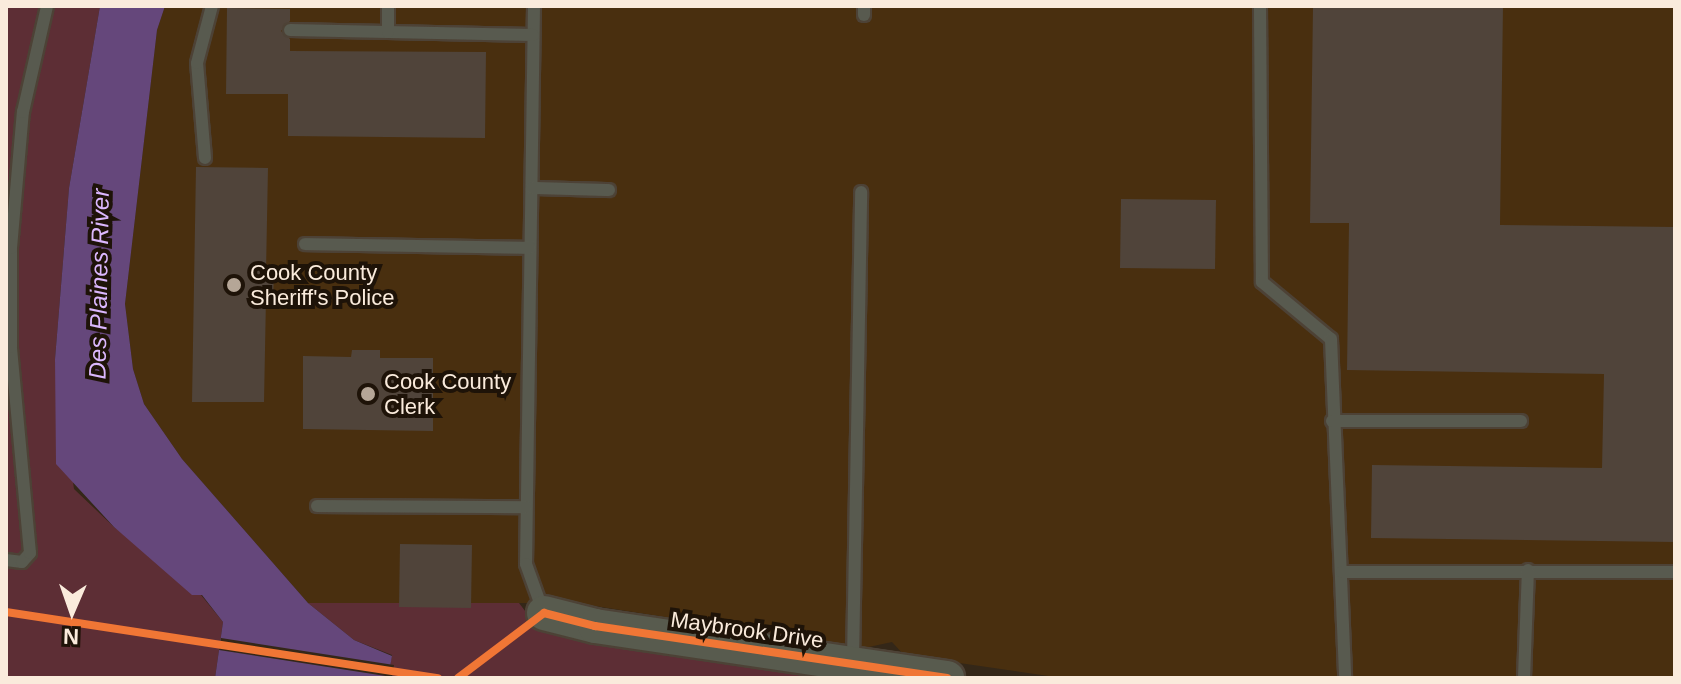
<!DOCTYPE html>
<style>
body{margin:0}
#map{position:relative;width:1681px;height:684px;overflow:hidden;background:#342718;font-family:Arial,sans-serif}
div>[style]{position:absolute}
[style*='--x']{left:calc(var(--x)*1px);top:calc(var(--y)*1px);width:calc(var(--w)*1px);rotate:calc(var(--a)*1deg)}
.built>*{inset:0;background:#492f0f}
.green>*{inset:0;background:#5d2e35}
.water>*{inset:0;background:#65477b}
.pier>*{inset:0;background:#342718}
.building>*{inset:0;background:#50443a}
.roads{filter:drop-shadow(2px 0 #4d4236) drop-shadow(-2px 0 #4d4236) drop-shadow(0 2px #4d4236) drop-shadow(0 -2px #4d4236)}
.lane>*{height:12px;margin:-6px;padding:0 6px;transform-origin:6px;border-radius:6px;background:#585a4f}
.secondary>*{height:34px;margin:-17px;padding:0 17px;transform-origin:17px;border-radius:17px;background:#585b4e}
.cycleway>*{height:8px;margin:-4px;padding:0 4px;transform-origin:4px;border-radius:4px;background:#f07635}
.dots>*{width:22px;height:22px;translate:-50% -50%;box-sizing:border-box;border:4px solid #1e1308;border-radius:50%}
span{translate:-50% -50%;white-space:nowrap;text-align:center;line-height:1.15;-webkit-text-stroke:8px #1e1308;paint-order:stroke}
.poi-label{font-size:22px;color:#faebdc}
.left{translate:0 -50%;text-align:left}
.street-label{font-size:22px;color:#faebdc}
.water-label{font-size:24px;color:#dbb7fd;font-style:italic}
.frame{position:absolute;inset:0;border:8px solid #faebdc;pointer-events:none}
.north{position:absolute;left:32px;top:572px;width:80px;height:80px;-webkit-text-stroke:6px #1e1308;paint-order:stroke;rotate:182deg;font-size:22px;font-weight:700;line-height:32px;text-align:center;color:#faebdc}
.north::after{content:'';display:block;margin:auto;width:28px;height:36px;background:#faebdc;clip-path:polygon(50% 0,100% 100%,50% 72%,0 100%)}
</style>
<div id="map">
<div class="built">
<div style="clip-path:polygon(165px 6px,1675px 6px,1675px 678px,1062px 678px,904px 655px,892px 642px,836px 654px,780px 635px,576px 603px,308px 603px,182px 459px,144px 404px,133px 369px,125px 304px,157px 30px)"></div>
</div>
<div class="green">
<div style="clip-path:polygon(6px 6px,100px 6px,69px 188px,55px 359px,74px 489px,114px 527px,201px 595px,223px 622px,215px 678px,6px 678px)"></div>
<div style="clip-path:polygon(308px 603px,519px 603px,535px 624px,860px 678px,388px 678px,392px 655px,354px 640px)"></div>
</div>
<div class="water">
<div style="clip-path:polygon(100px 6px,165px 6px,157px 30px,125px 304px,133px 369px,144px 404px,182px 459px,308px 603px,354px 640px,392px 656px,388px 678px,215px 678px,223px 622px,202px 595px,192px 595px,114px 527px,56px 464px,55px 359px,69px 188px)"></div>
</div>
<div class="pier">
<div style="clip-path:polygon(221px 638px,394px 665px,392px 677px,219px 650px)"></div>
</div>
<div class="building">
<div style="clip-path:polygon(1313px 6px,1503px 6px,1500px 225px,1675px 227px,1675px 542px,1371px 538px,1372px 465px,1602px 468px,1604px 374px,1347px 370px,1349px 223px,1310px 223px)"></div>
<div style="clip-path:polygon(227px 8px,290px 9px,290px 21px,281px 31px,290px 39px,290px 51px,486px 52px,485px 138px,288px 136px,288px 94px,226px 94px)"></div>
<div style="clip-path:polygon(196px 167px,268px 168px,266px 272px,274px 272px,273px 298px,266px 298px,264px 402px,192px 402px)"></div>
<div style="clip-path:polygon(1121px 199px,1216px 200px,1215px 269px,1120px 268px)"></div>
<div style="clip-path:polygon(352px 350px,380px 350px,380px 358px,433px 358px,433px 431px,303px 429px,303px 356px,351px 357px)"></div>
<div style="clip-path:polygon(400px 544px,472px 545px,471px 608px,399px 607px)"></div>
</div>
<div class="roads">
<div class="lane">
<div style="--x:534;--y:6;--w:558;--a:90.82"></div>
<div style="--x:526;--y:564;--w:50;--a:70.1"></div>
<div style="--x:1260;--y:6;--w:276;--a:89.6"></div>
<div style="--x:1262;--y:282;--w:89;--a:39.6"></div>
<div style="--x:1331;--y:339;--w:339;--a:87.6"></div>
<div style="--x:864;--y:15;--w:9;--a:-90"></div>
<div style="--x:290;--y:30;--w:243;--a:1.2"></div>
<div style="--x:388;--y:32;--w:26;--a:-90"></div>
<div style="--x:205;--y:158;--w:95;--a:-94.8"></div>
<div style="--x:197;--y:63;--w:59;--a:-75.3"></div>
<div style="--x:532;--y:188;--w:77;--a:1.5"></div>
<div style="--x:305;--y:244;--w:225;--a:1"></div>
<div style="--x:1332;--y:421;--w:189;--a:0"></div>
<div style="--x:317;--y:506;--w:209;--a:0.3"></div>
<div style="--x:6;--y:560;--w:16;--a:7"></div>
<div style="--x:22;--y:562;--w:12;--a:-48"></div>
<div style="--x:30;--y:553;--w:207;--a:-95.3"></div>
<div style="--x:11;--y:347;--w:99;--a:-90"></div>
<div style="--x:11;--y:248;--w:137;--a:-85"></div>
<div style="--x:23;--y:112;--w:109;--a:-77.2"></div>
<div style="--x:1342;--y:572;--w:333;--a:0"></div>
<div style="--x:853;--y:661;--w:469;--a:-89"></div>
<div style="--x:1524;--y:678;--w:108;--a:-87.9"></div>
</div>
<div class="secondary">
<div style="--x:544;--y:613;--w:53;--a:14.3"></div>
<div style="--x:595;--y:626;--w:356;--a:8.4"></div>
</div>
</div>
<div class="cycleway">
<div style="--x:6;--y:612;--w:437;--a:8.7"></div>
<div style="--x:458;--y:678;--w:108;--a:-37.1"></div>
<div style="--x:544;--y:613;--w:53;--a:14.3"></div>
<div style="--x:595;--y:626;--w:356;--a:8.4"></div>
</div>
<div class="dots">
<div style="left:234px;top:285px;background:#b5a697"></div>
<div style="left:368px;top:394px;background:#b5a697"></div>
</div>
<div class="poi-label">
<span class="left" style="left:250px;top:285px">Cook County<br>Sheriff's Police</span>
<span class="left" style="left:384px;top:394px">Cook County<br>Clerk</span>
</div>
<div class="street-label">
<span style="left:747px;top:630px;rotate:8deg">Maybrook Drive</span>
</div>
<div class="water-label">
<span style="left:99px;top:284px;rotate:-89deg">Des Plaines River</span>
</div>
<div class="frame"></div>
<div class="north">N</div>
</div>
